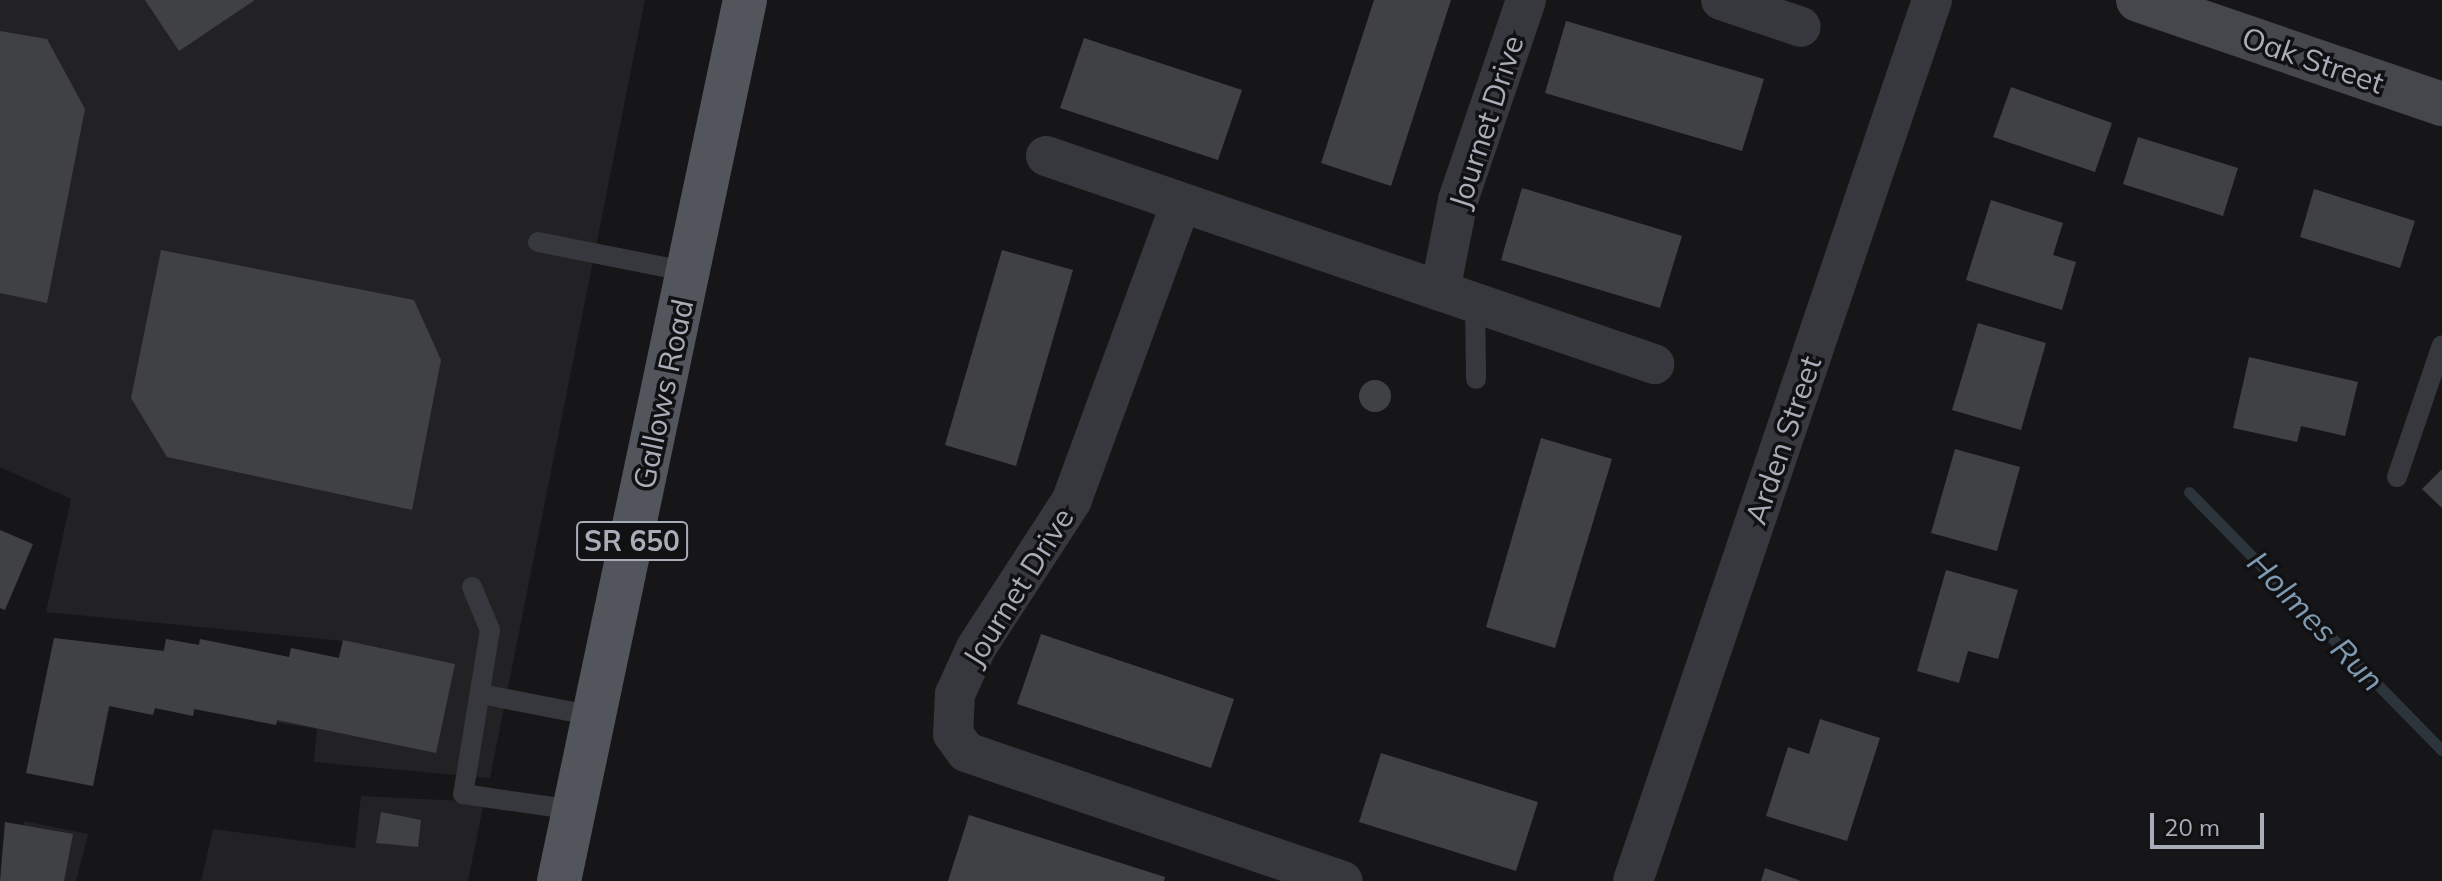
<!DOCTYPE html>
<style>
body{margin:0}
#map{position:relative;width:2442px;height:881px;overflow:hidden;background:#161618;font-family:Mulish,sans-serif}
div>[style]{position:absolute}
[style*='--x']{left:calc(var(--x)*1px);top:calc(var(--y)*1px);width:calc(var(--w)*1px);rotate:calc(var(--a)*1deg)}
.built>*{inset:0;background:#222225}
.stream>*{height:11px;margin:-5.5px;padding:0 5.5px;transform-origin:5.5px;border-radius:5.5px;background:#2c353c}
.building>*{inset:0;background:#404145}
.round{border-radius:50%}
.lane>*{height:20px;margin:-10px;padding:0 10px;transform-origin:10px;border-radius:10px;background:#37383d}
.street>*{height:40px;margin:-20px;padding:0 20px;transform-origin:20px;border-radius:20px;background:#37383d}
.secondary>*{height:44px;margin:-22px;padding:0 22px;transform-origin:22px;border-radius:22px;background:#45474d}
.primary>*{height:44px;margin:-22px;padding:0 22px;transform-origin:22px;border-radius:22px;background:#53555c}
span{translate:-50% -50%;white-space:nowrap;text-align:center;line-height:1.15;-webkit-text-stroke:7px #111113;paint-order:stroke}
.shield-label span{padding:2px 6px;background:#111113;border:2px solid;border-radius:6px;-webkit-text-stroke-width:0}
.shield-label{font-size:28px;color:#a8adb8;font-weight:700}
.street-label{font-size:30px;color:#a8adb8}
.water-label{font-size:32px;color:#7f9bb3;font-style:italic}
.scale{position:absolute;left:2150px;top:813px;width:114px;height:36px;box-sizing:border-box;border:4px solid #a8adb8;border-top:0;padding-left:10px;font-size:24px;line-height:28px;white-space:nowrap;color:#a8adb8;-webkit-text-stroke:6px #111113;paint-order:stroke}
</style>
<div id="map">
<div class="built">
<div style="clip-path:polygon(0 0,645px 0,490px 778px,314px 762px,317px 729px,195px 709px,193px 716px,155px 708px,153px 715px,110px 706px,93px 786px,26px 773px,54px 638px,163px 651px,166px 639px,198px 645px,200px 639px,289px 657px,291px 648px,338px 658px,343px 641px,46px 612px,71px 499px,0 467px)"></div>
<div style="clip-path:polygon(361px 796px,484px 802px,468px 881px,201px 881px,213px 829px,355px 848px)"></div>
<div style="clip-path:polygon(24px 821px,88px 834px,76px 881px,10px 881px)"></div>
</div>
<div class="stream">
<div style="--x:2189;--y:492;--w:361;--a:45.6"></div>
</div>
<div class="building">
<div style="clip-path:polygon(145px 0,255px 0,179px 51px)"></div>
<div style="clip-path:polygon(1374px 0,1451px 0,1391px 186px,1321px 163px)"></div>
<div style="clip-path:polygon(1566px 21px,1764px 79px,1742px 151px,1545px 93px)"></div>
<div style="clip-path:polygon(0 31px,47px 39px,85px 109px,47px 303px,0 293px)"></div>
<div style="clip-path:polygon(1084px 38px,1242px 90px,1218px 160px,1060px 108px)"></div>
<div style="clip-path:polygon(2011px 87px,2112px 123px,2095px 172px,1993px 137px)"></div>
<div style="clip-path:polygon(2138px 137px,2238px 168px,2223px 216px,2123px 184px)"></div>
<div style="clip-path:polygon(1522px 188px,1682px 236px,1660px 308px,1501px 260px)"></div>
<div style="clip-path:polygon(2314px 189px,2415px 221px,2400px 268px,2300px 237px)"></div>
<div style="clip-path:polygon(1991px 200px,2063px 223px,2053px 255px,2076px 262px,2062px 310px,1966px 280px)"></div>
<div style="clip-path:polygon(161px 250px,414px 300px,441px 360px,412px 510px,167px 457px,131px 398px)"></div>
<div style="clip-path:polygon(1002px 250px,1073px 270px,1016px 466px,945px 445px)"></div>
<div style="clip-path:polygon(1978px 323px,2046px 343px,2021px 430px,1952px 410px)"></div>
<div style="clip-path:polygon(2249px 357px,2358px 382px,2345px 436px,2301px 426px,2297px 442px,2233px 428px)"></div>
<div class="round" style="left:1359px;top:380px;width:32px;height:32px"></div>
<div style="clip-path:polygon(1541px 438px,1612px 459px,1555px 648px,1486px 627px)"></div>
<div style="clip-path:polygon(1955px 449px,2020px 467px,1997px 551px,1931px 533px)"></div>
<div style="clip-path:polygon(2442px 469px,2442px 508px,2422px 489px)"></div>
<div style="clip-path:polygon(0 530px,33px 544px,5px 610px,0 608px)"></div>
<div style="clip-path:polygon(1946px 570px,2018px 590px,1998px 659px,1968px 651px,1959px 683px,1917px 671px)"></div>
<div style="clip-path:polygon(1041px 634px,1234px 699px,1211px 768px,1017px 704px)"></div>
<div style="clip-path:polygon(54px 638px,164px 651px,166px 639px,199px 645px,200px 639px,289px 657px,291px 648px,339px 658px,343px 640px,455px 664px,436px 753px,277px 720px,276px 725px,194px 709px,193px 716px,155px 708px,153px 715px,109px 706px,93px 786px,26px 773px)"></div>
<div style="clip-path:polygon(1820px 719px,1880px 738px,1847px 841px,1766px 816px,1788px 747px,1809px 754px)"></div>
<div style="clip-path:polygon(1381px 753px,1538px 802px,1516px 871px,1359px 822px)"></div>
<div style="clip-path:polygon(381px 812px,421px 820px,418px 847px,376px 843px)"></div>
<div style="clip-path:polygon(969px 815px,1165px 877px,1164px 881px,948px 881px)"></div>
<div style="clip-path:polygon(5px 822px,73px 834px,64px 881px,0 881px)"></div>
<div style="clip-path:polygon(1765px 868px,1801px 881px,1761px 881px)"></div>
</div>
<div class="lane">
<div style="--x:538;--y:242;--w:155;--a:11.2"></div>
<div style="--x:1475;--y:303;--w:76;--a:89.2"></div>
<div style="--x:2397;--y:477;--w:139;--a:-71.2"></div>
<div style="--x:472;--y:587;--w:47;--a:67.3"></div>
<div style="--x:490;--y:630;--w:166;--a:99.3"></div>
<div style="--x:463;--y:794;--w:112;--a:8.2"></div>
<div style="--x:481;--y:694;--w:115;--a:11"></div>
</div>
<div class="street">
<div style="--x:1721;--y:0;--w:84;--a:18.6"></div>
<div style="--x:1046;--y:156;--w:643;--a:18.89"></div>
<div style="--x:1181;--y:203;--w:316;--a:110.2"></div>
<div style="--x:1072;--y:500;--w:176;--a:123"></div>
<div style="--x:976;--y:648;--w:51;--a:114.5"></div>
<div style="--x:955;--y:694;--w:40;--a:92.9"></div>
<div style="--x:953;--y:734;--w:22;--a:54"></div>
<div style="--x:966;--y:752;--w:398;--a:18.9"></div>
<div style="--x:1440;--y:291;--w:93;--a:-78.8"></div>
<div style="--x:1458;--y:200;--w:211;--a:-71.2"></div>
<div style="--x:1633;--y:881;--w:930;--a:-71.25"></div>
</div>
<div class="secondary">
<div style="--x:2138;--y:0;--w:321;--a:18.9"></div>
</div>
<div class="primary">
<div style="--x:559;--y:881;--w:900;--a:-78.08"></div>
</div>
<div class="shield-label">
<span style="left:632px;top:541px">SR 650</span>
</div>
<div class="street-label">
<span style="left:2313px;top:60px;rotate:19deg">Oak Street</span>
<span style="left:1486px;top:122px;rotate:-72deg">Journet Drive</span>
<span style="left:663px;top:394px;rotate:-78deg">Gallows Road</span>
<span style="left:1783px;top:440px;rotate:-71deg">Arden Street</span>
<span style="left:1018px;top:587px;rotate:-58deg">Journet Drive</span>
</div>
<div class="water-label">
<span style="left:2316px;top:621px;rotate:46deg">Holmes Run</span>
</div>
<div class="scale">20 m</div>
</div>
